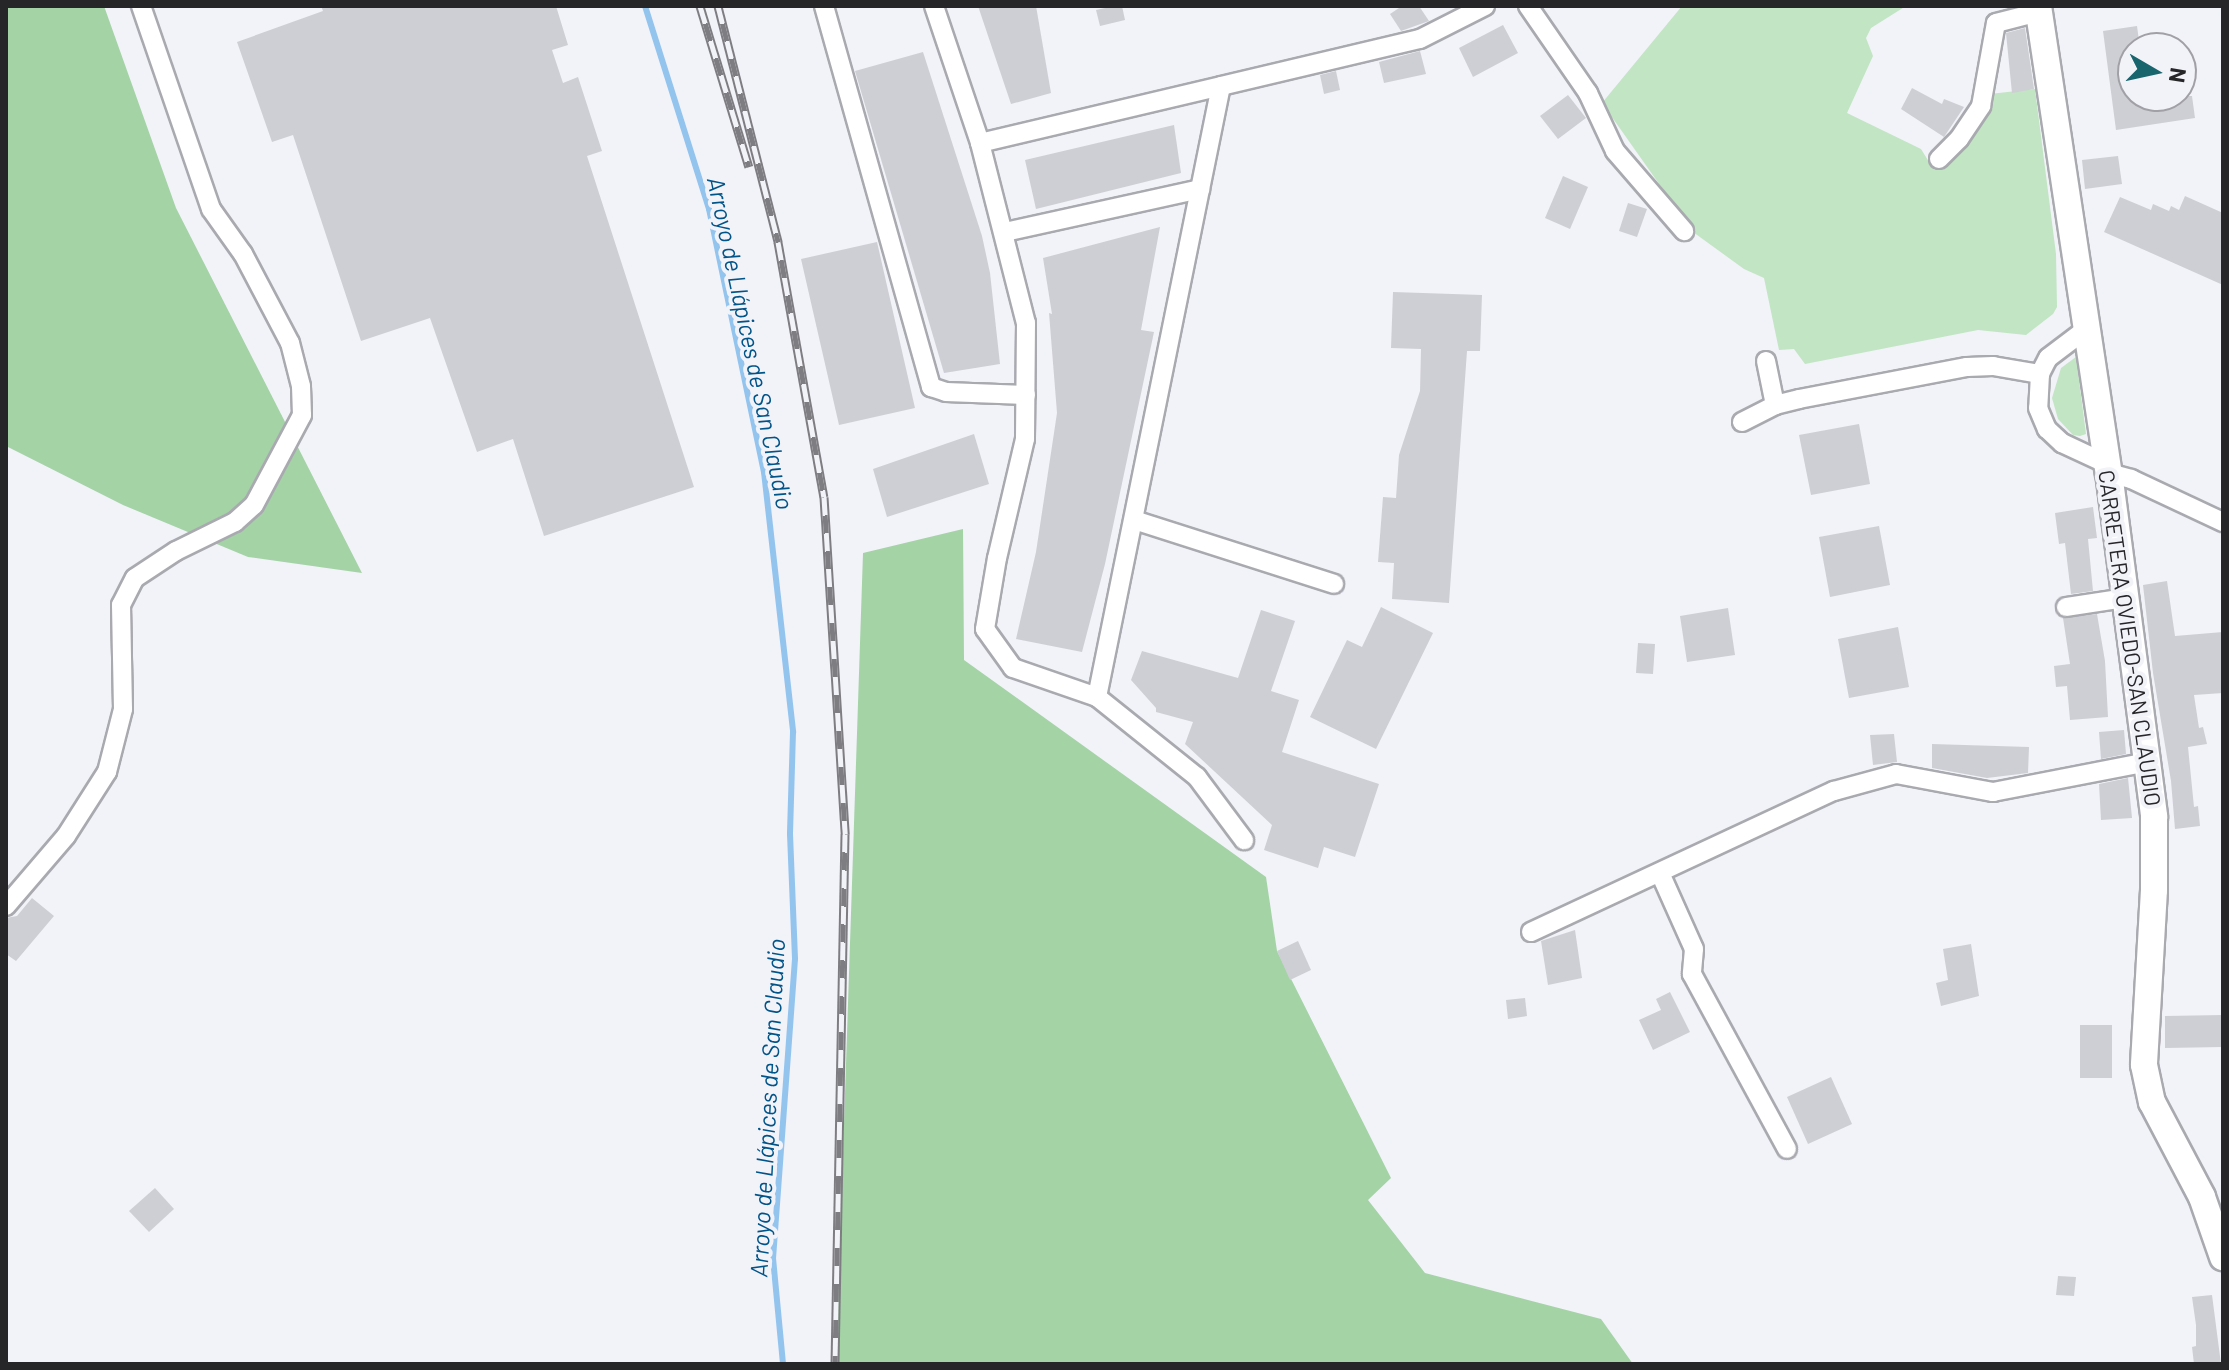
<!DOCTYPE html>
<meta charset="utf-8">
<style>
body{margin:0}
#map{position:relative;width:2229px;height:1370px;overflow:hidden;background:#f2f2f9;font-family:Barlow,sans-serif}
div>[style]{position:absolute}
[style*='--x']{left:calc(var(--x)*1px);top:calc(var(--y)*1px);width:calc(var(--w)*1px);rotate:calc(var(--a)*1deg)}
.green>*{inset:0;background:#c2e5c3}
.forest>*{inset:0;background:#a4d3a6}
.stream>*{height:6px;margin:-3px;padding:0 3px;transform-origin:3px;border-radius:3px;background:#93c4ee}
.building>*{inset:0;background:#ceced5}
.roads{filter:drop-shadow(2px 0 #a9a9b0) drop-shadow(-2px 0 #a9a9b0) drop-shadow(0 2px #a9a9b0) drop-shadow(0 -2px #a9a9b0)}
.street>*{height:18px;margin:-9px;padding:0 9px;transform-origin:9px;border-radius:9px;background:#fff}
.secondary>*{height:26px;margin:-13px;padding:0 13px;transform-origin:13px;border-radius:13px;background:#fff}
.rail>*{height:9px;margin-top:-4.5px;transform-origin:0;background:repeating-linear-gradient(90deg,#f2f2f9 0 18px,#7e7e82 0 36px);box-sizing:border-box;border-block:2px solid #7e7e82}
span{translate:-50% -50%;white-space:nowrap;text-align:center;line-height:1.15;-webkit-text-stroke:8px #f2f2f9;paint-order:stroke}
.street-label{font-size:22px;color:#262629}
.water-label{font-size:24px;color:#005488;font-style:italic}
.frame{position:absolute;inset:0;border:8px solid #262629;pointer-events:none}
.north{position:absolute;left:2117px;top:32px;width:80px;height:80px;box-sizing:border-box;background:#f2f2f9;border:2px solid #a0a0a6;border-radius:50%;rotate:99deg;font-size:22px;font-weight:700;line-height:32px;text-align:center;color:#262629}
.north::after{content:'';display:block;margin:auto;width:28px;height:36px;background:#19656e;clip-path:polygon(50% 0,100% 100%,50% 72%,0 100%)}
</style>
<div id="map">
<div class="green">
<div style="clip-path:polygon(1682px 6px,1906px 6px,1871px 28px,1866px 38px,1873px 56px,1847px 113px,1921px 149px,1934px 170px,1953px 153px,1990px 94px,2035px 89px,2056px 254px,2057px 307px,2053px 314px,2026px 335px,1978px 330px,1805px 364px,1794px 349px,1779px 350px,1764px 278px,1744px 269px,1693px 232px,1602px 103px)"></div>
<div style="clip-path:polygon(2076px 357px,2086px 434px,2080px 436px,2073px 435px,2058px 419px,2052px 398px,2061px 368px)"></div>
</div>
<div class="forest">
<div style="clip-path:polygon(6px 6px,104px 6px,176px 208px,362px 573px,248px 557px,123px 505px,6px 446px)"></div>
<div style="clip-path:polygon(963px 529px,964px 660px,1266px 877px,1277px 951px,1391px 1178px,1368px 1200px,1425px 1273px,1601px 1319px,1633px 1364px,836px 1364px,863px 553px)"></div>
</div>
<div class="stream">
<div style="--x:645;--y:6;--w:213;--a:72.5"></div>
<div style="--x:709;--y:209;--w:269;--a:78.2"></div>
<div style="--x:764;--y:472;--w:262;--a:83.6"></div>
<div style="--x:793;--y:732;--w:102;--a:91.7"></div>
<div style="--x:790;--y:834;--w:125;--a:87.7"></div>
<div style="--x:795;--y:959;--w:300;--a:94.2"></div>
<div style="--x:773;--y:1258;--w:106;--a:84.6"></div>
</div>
<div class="building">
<div style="clip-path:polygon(321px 6px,556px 6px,568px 45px,552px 50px,563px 83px,578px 77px,602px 151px,587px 156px,694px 487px,544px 536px,513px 439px,477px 452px,430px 318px,361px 341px,293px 135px,272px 142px,237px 42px,323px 11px)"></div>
<div style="clip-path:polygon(978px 6px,1036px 6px,1051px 93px,1011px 104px)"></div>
<div style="clip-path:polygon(1114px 6px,1122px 6px,1125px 20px,1100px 26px,1096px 10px)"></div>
<div style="clip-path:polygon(1402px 6px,1419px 6px,1429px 21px,1401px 31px,1390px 14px)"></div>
<div style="clip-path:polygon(1503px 25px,1518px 53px,1473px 77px,1459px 48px)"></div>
<div style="clip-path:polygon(2137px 26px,2140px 48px,2133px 48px,2133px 96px,2192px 96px,2195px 118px,2116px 130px,2103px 31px)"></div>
<div style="clip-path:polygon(2025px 28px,2034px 89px,2012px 93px,2006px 33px)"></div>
<div style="clip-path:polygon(1420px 51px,1426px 74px,1384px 83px,1379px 62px)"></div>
<div style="clip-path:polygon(923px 52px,982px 236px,990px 273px,1000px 364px,944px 373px,855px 71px)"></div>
<div style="clip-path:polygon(1336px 71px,1340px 90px,1324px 94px,1320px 75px)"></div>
<div style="clip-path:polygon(1912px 88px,1942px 104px,1944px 99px,1964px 107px,1944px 137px,1901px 109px)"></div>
<div style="clip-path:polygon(1568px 95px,1586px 118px,1558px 139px,1540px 116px)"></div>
<div style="clip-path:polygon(1174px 125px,1181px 173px,1036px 209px,1025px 160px)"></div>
<div style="clip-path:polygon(2118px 156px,2122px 184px,2085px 189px,2082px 160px)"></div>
<div style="clip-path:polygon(1563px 176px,1588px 187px,1570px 229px,1545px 218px)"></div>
<div style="clip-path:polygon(2185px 196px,2223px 213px,2223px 285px,2104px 232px,2120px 197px,2151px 210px,2153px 204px,2169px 211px,2171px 206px,2179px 210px)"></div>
<div style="clip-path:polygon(1628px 203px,1647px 209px,1637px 237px,1619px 231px)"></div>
<div style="clip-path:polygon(1160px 227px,1141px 330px,1154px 332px,1105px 564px,1082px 652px,1016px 639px,1036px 552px,1057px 413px,1049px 313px,1052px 314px,1043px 258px)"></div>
<div style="clip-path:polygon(877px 242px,915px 408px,839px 425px,801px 259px)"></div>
<div style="clip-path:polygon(1393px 292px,1482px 295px,1480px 351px,1467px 351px,1449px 603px,1392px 599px,1394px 563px,1378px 562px,1383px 497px,1396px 498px,1399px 455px,1420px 391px,1421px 349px,1391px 348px)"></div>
<div style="clip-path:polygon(1859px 424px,1870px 484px,1811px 495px,1799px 435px)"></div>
<div style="clip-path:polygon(974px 434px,989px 484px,887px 517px,873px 469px)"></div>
<div style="clip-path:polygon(2093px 507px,2097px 538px,2088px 539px,2093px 591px,2071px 594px,2065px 543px,2059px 544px,2055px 513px)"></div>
<div style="clip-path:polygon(1879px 526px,1890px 585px,1830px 597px,1819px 537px)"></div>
<div style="clip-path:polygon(2167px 581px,2175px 636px,2223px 632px,2223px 693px,2194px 695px,2199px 728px,2203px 727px,2207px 744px,2188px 747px,2194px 807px,2198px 806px,2200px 826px,2175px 829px,2171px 781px,2153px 673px,2143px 585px)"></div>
<div style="clip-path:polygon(1381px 607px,1433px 633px,1376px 749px,1310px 717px,1347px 640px,1362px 647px)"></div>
<div style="clip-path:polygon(1728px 608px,1735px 655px,1687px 662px,1680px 616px)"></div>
<div style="clip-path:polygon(1261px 610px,1295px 621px,1271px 691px,1299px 700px,1282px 752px,1379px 784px,1355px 857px,1324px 847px,1318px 868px,1264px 850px,1272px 825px,1185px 744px,1193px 722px,1156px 712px,1156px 708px,1131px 680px,1142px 651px,1238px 678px)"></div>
<div style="clip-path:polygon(2097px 614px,2105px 661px,2108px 717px,2070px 720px,2067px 686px,2056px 687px,2054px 666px,2070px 664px,2063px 618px)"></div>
<div style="clip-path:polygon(1898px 627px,1909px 687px,1849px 698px,1838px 639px)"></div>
<div style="clip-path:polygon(1638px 643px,1655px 644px,1653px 674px,1636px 673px)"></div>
<div style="clip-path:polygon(2124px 730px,2126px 754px,2101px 759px,2099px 732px)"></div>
<div style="clip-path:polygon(1894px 734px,1897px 762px,1873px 765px,1870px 735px)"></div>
<div style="clip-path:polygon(1932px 744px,2029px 747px,2028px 773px,1987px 778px,1932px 768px)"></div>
<div style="clip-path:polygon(2128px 778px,2132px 818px,2101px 820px,2099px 784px)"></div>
<div style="clip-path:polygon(32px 898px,54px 916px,16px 961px,6px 954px,6px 918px,17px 916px)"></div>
<div style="clip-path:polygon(1575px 930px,1582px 978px,1548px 985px,1541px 941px)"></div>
<div style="clip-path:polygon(1298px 941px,1311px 970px,1290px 980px,1277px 951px)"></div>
<div style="clip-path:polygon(1971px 944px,1979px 996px,1941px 1006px,1936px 983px,1948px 980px,1943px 949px)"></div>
<div style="clip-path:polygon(1670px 992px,1690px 1032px,1653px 1050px,1639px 1020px,1661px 1010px,1656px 999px)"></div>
<div style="clip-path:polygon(1525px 998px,1527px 1016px,1508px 1019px,1506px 1000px)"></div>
<div style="clip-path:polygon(2223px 1015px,2223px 1047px,2165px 1048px,2165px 1016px)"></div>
<div style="clip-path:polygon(2080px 1025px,2112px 1025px,2112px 1078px,2080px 1078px)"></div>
<div style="clip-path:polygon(1831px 1077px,1852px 1124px,1808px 1144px,1787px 1097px)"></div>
<div style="clip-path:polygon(155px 1188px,174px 1209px,149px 1232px,129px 1211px)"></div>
<div style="clip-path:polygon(2058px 1276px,2076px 1277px,2074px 1296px,2056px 1295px)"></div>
<div style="clip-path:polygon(2212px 1295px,2221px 1364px,2194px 1364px,2192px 1347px,2196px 1346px,2196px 1325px,2192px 1297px)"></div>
</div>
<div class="roads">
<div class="street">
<div style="--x:824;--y:6;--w:396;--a:74.3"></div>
<div style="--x:931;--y:387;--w:16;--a:18"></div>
<div style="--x:946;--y:392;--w:80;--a:2.1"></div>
<div style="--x:934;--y:6;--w:145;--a:71.4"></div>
<div style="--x:980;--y:143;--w:186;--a:75.7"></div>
<div style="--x:1026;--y:323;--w:116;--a:90.5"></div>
<div style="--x:1025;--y:439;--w:122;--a:103.2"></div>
<div style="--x:997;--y:558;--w:72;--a:99.6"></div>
<div style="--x:985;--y:629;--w:48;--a:54.3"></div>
<div style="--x:1013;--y:668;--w:89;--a:19"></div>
<div style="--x:1097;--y:697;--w:623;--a:-78.53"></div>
<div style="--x:1221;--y:86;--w:204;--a:-13.3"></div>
<div style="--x:1420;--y:39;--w:73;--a:-26.9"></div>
<div style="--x:1528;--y:6;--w:106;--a:55.4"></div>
<div style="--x:1588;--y:93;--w:64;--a:65"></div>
<div style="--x:1615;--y:151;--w:106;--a:49.2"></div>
<div style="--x:980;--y:143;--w:248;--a:-13.3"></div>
<div style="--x:1939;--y:159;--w:28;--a:-45"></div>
<div style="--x:1959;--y:139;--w:40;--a:-56"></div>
<div style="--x:1981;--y:106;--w:84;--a:-79.8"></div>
<div style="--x:1996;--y:23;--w:44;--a:-14.3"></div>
<div style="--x:1005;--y:232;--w:200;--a:-12.4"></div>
<div style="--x:2085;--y:330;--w:46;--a:142.9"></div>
<div style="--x:2048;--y:358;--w:18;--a:117"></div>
<div style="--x:2040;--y:374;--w:34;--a:93"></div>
<div style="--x:2038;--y:408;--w:23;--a:67"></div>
<div style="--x:2047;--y:429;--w:21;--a:43"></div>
<div style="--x:2062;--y:443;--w:50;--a:25"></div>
<div style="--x:1766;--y:361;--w:45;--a:78.4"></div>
<div style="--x:1742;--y:422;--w:37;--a:-27"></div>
<div style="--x:1775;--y:405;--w:25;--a:-14"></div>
<div style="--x:1799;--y:399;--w:171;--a:-10.8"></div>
<div style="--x:1967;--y:367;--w:26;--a:-2"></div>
<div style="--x:1993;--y:366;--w:48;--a:9.7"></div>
<div style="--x:2109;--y:473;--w:23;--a:15"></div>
<div style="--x:2131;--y:479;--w:102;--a:25.1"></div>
<div style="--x:1134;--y:520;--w:210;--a:17.7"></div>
<div style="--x:2066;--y:607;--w:60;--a:-8.7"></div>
<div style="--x:1097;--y:697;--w:128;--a:38.7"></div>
<div style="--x:1197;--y:777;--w:79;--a:53.3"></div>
<div style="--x:1660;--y:873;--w:83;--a:65.9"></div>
<div style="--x:1694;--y:949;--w:25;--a:95"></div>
<div style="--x:1692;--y:974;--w:199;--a:61.5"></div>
<div style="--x:6;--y:906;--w:92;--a:-49.4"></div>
<div style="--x:66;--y:836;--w:76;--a:-57.4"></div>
<div style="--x:107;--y:772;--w:65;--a:-75.7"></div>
<div style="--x:123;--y:709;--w:104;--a:-91.1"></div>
<div style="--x:121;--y:605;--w:30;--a:-63"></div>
<div style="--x:135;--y:578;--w:49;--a:-33.4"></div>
<div style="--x:176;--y:551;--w:66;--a:-26.2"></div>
<div style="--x:235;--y:522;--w:25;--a:-42"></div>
<div style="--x:254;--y:505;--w:102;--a:-61.9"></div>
<div style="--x:302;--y:415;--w:29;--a:-92"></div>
<div style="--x:301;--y:386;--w:44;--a:-104.3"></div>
<div style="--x:290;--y:343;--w:101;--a:-117.8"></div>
<div style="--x:243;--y:254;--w:55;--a:-125.4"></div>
<div style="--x:211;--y:209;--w:215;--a:-109"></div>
<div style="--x:1531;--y:932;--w:334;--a:-25"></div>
<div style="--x:1834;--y:791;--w:64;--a:-15.3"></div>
<div style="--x:1896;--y:774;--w:99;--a:10.5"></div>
<div style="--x:1993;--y:792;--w:157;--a:-11"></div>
</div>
<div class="secondary">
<div style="--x:2038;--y:6;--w:472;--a:81.4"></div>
<div style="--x:2109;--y:473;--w:347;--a:82.5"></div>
<div style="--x:2154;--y:817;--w:73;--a:90"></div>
<div style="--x:2154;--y:890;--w:175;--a:93.3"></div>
<div style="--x:2144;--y:1065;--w:38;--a:78"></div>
<div style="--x:2152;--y:1102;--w:107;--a:62.2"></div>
<div style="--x:2202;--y:1197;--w:64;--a:70.7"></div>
</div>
</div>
<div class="rail">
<div style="--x:700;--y:6;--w:168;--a:73.1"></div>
<div style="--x:718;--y:6;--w:244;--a:75.7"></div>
<div style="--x:778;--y:242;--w:259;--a:79.8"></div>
<div style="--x:824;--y:497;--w:338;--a:86.4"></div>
<div style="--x:845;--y:834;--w:530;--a:91.08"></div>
</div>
<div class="street-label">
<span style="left:2130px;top:638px;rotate:82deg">CARRETERA OVIEDO-SAN CLAUDIO</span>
</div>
<div class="water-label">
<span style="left:751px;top:343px;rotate:78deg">Arroyo de Llápices de San Claudio</span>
<span style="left:767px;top:1108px;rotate:-87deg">Arroyo de Llápices de San Claudio</span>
</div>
<div class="frame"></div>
<div class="north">N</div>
</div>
